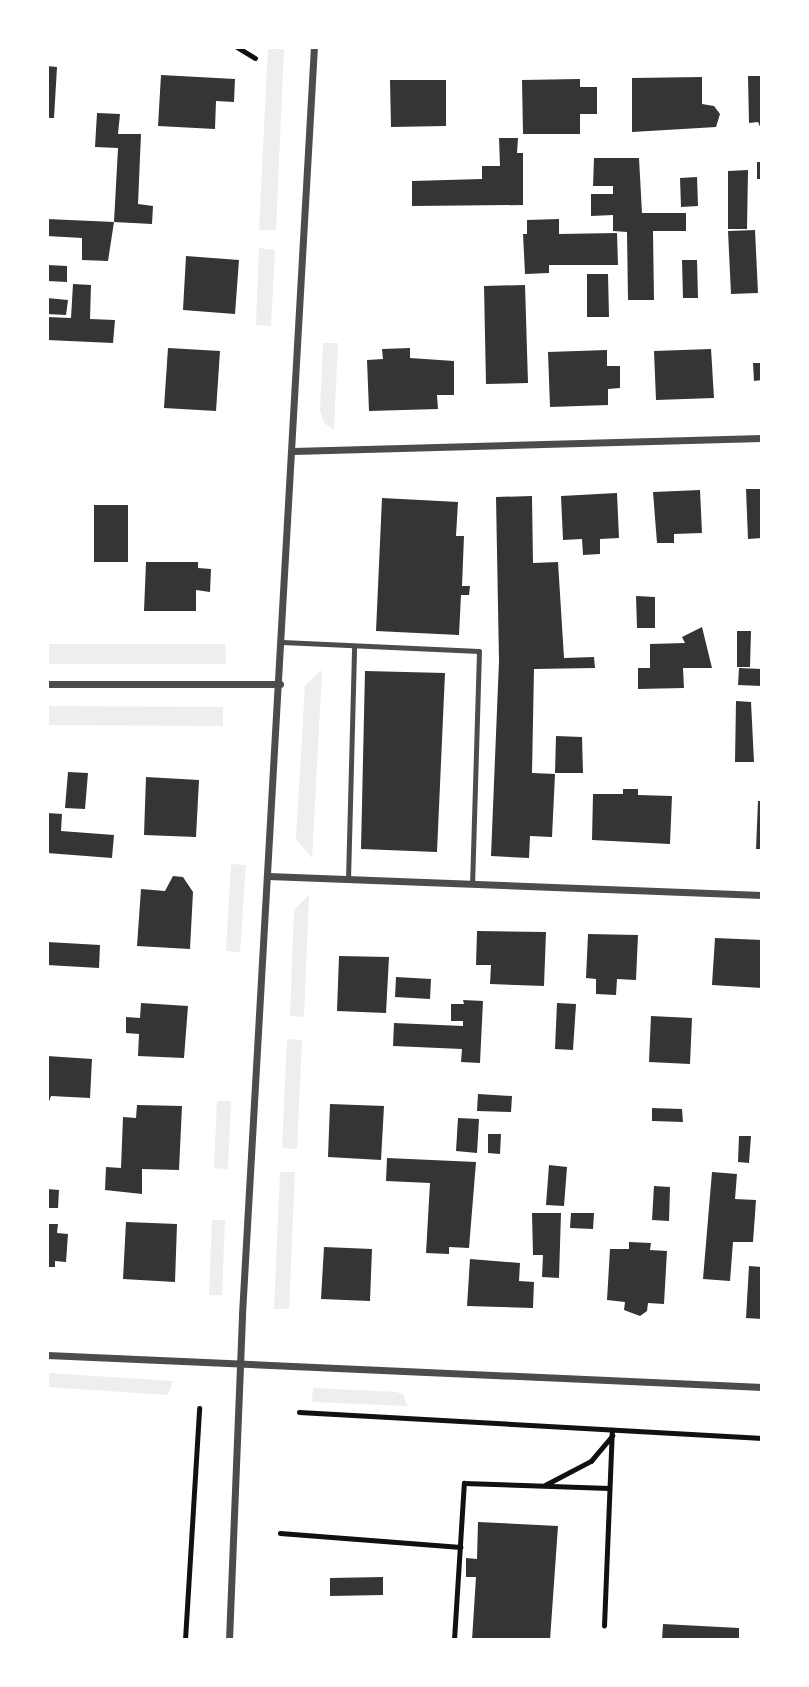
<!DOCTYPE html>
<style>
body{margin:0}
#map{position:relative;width:809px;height:1687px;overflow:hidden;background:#fff;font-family:"Noto Sans",sans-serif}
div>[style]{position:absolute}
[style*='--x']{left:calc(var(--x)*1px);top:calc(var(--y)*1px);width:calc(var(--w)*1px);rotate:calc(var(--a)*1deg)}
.green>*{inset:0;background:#eee}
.building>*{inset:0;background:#353535}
.path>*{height:4.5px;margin:-2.25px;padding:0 2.25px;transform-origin:2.25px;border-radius:2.25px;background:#111}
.service>*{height:5px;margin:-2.5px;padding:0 2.5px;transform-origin:2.5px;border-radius:2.5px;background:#4c4c4c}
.minor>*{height:7px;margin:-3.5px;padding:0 3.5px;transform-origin:3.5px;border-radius:3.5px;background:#4c4c4c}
span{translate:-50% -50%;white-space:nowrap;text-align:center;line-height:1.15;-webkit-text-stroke:5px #fff;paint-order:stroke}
.frame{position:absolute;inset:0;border:49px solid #fff;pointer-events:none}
</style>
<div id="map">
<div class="green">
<div style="clip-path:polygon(268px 47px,284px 47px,276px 230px,259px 230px)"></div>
<div style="clip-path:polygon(259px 248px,275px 250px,271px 326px,256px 325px)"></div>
<div style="clip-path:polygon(323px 343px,338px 343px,334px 430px,324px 423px,320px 411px)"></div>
<div style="clip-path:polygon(47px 644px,225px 644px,226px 664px,47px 664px)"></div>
<div style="clip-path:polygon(321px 670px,322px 673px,312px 858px,296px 839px,305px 686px)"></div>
<div style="clip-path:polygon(47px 706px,223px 707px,223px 726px,47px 725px)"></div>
<div style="clip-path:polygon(231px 864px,246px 865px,240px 952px,226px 951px)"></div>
<div style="clip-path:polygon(309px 895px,304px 1017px,290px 1016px,294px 910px)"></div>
<div style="clip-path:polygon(287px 1039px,302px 1040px,297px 1149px,282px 1148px)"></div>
<div style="clip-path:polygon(217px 1101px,231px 1101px,228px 1169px,214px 1168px)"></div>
<div style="clip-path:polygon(280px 1172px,295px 1172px,289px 1309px,274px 1309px)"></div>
<div style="clip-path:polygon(212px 1220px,225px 1220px,222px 1295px,209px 1295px)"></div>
<div style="clip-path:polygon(47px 1373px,173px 1381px,168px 1395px,47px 1387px)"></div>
<div style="clip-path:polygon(313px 1388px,396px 1392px,403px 1394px,407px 1406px,312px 1402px)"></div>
</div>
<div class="building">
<div style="clip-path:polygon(47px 66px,57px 67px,54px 118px,47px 118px)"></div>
<div style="clip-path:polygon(161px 75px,235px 79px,234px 102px,216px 101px,215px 129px,158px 126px)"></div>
<div style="clip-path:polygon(748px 76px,762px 76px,762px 131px,758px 122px,749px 123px)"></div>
<div style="clip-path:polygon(702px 77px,702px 104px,714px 106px,720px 114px,716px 127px,632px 132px,632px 78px)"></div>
<div style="clip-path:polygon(580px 79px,580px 87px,597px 87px,597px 114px,580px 114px,580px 134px,523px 134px,522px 80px)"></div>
<div style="clip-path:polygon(390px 80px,446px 80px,446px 126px,391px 127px)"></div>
<div style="clip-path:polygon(97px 113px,120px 114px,118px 134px,141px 134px,138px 204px,153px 206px,152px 224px,114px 222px,108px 261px,82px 260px,82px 238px,47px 236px,47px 219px,114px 222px,118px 148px,95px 147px)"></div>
<div style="clip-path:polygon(499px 138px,518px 138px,517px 153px,523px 153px,523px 205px,412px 206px,412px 181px,482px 179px,482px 166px,500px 166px)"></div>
<div style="clip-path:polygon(594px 158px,639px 158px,642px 213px,686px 213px,686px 231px,653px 231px,654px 300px,628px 300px,627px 232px,613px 231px,613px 215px,591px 216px,591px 194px,613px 194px,613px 186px,593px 186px)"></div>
<div style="clip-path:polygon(757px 162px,762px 162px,762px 179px,757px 179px)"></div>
<div style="clip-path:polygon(748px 170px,747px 229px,728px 229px,728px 171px)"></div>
<div style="clip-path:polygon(697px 177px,698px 206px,681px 207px,680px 178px)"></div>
<div style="clip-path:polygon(559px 219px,559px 234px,617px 233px,618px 265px,549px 265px,549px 273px,525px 274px,523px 234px,527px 234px,527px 220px)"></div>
<div style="clip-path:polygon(755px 230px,758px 293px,731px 294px,728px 231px)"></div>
<div style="clip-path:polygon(186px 256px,239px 260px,235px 314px,183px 310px)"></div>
<div style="clip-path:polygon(682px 260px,697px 260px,698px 298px,683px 298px)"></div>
<div style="clip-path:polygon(47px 265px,67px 266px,67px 282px,47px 281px)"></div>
<div style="clip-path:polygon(587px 274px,608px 274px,609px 317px,587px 317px)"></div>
<div style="clip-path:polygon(73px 284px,91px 285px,90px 319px,115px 320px,113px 343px,47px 340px,47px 317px,71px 318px)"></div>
<div style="clip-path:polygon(525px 285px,528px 383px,486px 384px,484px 286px)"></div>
<div style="clip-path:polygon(47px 298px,68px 300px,66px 315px,47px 314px)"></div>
<div style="clip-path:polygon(168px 348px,220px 351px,216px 411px,164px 408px)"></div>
<div style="clip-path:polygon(410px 348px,410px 358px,454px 361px,454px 395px,437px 395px,438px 409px,369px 411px,367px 360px,383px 359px,382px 349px)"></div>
<div style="clip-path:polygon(711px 349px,714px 398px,656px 400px,654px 351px)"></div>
<div style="clip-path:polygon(607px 350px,607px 366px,620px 366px,620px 388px,608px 389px,608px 405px,550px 407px,548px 352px)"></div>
<div style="clip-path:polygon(753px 363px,762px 363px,762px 380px,754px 381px)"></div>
<div style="clip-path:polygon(746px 489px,762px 489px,762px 538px,748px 539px)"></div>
<div style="clip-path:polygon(700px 490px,702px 533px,674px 534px,674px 543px,657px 543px,653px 492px)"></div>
<div style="clip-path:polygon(617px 493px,619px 538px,600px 539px,600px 554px,583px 555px,582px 539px,563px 540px,561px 496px)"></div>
<div style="clip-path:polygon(532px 496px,533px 563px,558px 562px,564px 658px,594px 657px,595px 668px,534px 669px,532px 773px,555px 774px,552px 837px,530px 836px,529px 858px,491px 856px,499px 661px,496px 497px)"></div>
<div style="clip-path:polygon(382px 498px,458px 502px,456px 536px,464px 536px,462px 586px,470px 586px,469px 595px,461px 595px,459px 635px,376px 631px)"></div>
<div style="clip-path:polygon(94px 505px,128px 505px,128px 562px,94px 562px)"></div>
<div style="clip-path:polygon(146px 562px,198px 562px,198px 568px,211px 569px,210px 592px,196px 590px,196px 611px,144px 611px)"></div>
<div style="clip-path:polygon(636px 596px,655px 597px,655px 628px,637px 628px)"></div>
<div style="clip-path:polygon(702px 627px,712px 668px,683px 668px,684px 688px,638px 689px,638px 668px,650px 668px,650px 644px,685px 643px,682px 637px)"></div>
<div style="clip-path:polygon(737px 631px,751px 631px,750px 667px,737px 667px)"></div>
<div style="clip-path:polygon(739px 668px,762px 669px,762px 686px,738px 685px)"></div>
<div style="clip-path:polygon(365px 671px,445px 673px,437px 852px,361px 849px)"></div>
<div style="clip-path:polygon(736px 701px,751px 702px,754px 762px,735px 762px)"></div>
<div style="clip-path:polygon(556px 736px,582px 737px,583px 773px,555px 773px)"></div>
<div style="clip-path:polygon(68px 772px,88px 773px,85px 809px,65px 808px)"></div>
<div style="clip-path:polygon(146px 777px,199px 780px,196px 837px,144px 835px)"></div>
<div style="clip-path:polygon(623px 789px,638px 789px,638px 795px,672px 796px,670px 844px,592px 840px,593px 794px,623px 794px)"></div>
<div style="clip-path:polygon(758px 801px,762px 801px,762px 849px,756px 849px)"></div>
<div style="clip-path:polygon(47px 813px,62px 814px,61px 831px,114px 835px,112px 858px,47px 853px)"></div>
<div style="clip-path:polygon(173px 876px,183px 877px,193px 892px,190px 949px,137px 946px,141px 889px,165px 891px)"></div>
<div style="clip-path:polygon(477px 931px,546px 932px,544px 986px,490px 984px,491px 965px,476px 965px)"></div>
<div style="clip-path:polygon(588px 934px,638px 935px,636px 980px,617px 979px,616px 995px,596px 994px,596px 979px,586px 978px)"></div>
<div style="clip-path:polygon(715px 938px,762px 940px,762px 988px,712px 985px)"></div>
<div style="clip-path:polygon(47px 942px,100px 945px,99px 968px,47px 965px)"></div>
<div style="clip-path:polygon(339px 956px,389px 957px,386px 1013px,337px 1011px)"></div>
<div style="clip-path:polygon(396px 977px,431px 979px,430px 999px,395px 997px)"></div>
<div style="clip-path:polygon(463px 1000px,483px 1001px,480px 1063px,461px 1062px,462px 1049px,393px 1046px,394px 1023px,463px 1026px,463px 1021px,451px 1021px,451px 1004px,464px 1004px)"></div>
<div style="clip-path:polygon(141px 1003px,188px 1006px,184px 1058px,138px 1056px,139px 1034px,126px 1033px,126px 1017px,140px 1018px)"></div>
<div style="clip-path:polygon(557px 1003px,576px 1004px,573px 1050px,555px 1049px)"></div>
<div style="clip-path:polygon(651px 1016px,692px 1018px,690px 1064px,649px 1062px)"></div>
<div style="clip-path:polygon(47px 1056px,92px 1059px,90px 1098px,51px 1096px,47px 1107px)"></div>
<div style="clip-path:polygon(478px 1094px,512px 1096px,511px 1112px,477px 1111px)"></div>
<div style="clip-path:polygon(330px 1104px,384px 1106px,381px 1160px,328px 1157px)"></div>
<div style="clip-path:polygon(137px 1105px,182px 1106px,179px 1170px,142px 1169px,142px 1194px,105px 1190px,106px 1167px,121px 1168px,123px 1117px,136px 1118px)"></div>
<div style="clip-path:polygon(652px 1108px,682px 1109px,683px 1122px,652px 1121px)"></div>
<div style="clip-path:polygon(458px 1118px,479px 1119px,477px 1153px,456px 1151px)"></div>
<div style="clip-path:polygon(488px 1134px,501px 1134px,500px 1154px,488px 1153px)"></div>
<div style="clip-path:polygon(739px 1136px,751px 1136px,749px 1163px,738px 1162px)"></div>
<div style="clip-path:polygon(387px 1158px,476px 1162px,469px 1248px,449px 1247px,449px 1254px,426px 1253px,430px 1183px,386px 1181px)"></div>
<div style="clip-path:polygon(549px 1165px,567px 1167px,564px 1206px,546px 1205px)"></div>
<div style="clip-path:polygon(712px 1172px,737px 1174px,735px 1199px,756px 1200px,753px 1242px,733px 1242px,730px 1281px,703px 1279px)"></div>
<div style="clip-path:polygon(654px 1186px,670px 1187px,669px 1221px,652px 1220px)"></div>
<div style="clip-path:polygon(47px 1189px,59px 1190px,58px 1208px,47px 1208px)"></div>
<div style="clip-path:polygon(532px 1213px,561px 1213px,559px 1278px,542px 1277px,543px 1255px,533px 1255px)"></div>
<div style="clip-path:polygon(571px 1213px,594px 1213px,593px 1229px,570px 1228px)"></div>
<div style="clip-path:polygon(126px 1222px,177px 1224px,175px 1282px,123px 1279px)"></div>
<div style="clip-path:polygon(47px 1224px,58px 1224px,57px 1233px,68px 1234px,66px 1262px,55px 1261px,55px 1267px,47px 1267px)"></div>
<div style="clip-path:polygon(629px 1242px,651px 1243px,650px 1250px,667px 1251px,664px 1304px,648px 1303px,647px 1311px,640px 1316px,624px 1310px,625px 1302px,607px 1300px,610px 1249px,629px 1249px)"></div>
<div style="clip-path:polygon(324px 1247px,372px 1249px,370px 1301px,321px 1299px)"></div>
<div style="clip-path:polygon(470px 1259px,520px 1263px,519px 1281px,534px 1282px,533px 1308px,467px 1306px)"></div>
<div style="clip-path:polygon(749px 1266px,762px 1267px,762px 1319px,746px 1318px)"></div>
<div style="clip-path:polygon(478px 1522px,558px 1526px,550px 1640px,472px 1640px,476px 1577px,466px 1577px,466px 1558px,477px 1559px)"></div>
<div style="clip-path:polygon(383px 1577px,383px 1595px,330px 1596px,330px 1578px)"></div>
<div style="clip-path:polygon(663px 1624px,739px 1628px,739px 1640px,662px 1640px)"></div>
</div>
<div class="path">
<div style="--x:237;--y:47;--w:21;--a:31"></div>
<div style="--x:299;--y:1412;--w:464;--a:3.2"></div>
<div style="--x:545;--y:1485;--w:52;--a:-27.6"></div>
<div style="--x:591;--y:1461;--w:33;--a:-50"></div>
<div style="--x:280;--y:1533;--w:181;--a:4.4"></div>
<div style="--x:604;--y:1626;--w:196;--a:-87.7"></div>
<div style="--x:185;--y:1640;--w:232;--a:-86.5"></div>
<div style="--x:454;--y:1640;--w:157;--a:-86.4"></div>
<div style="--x:464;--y:1483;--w:145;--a:2"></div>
</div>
<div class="service">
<div style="--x:282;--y:642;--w:197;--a:2.6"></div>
<div style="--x:479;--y:651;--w:232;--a:91.7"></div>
<div style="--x:348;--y:880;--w:234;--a:-88.5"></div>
</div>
<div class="minor">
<div style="--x:293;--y:451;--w:469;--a:-1.6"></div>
<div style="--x:47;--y:684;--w:233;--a:0"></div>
<div style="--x:268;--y:876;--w:494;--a:2.2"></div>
<div style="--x:47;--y:1355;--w:716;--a:2.56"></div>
<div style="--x:229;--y:1640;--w:326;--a:-87.7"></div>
<div style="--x:242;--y:1314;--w:1269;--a:-86.75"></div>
</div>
<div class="frame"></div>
</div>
